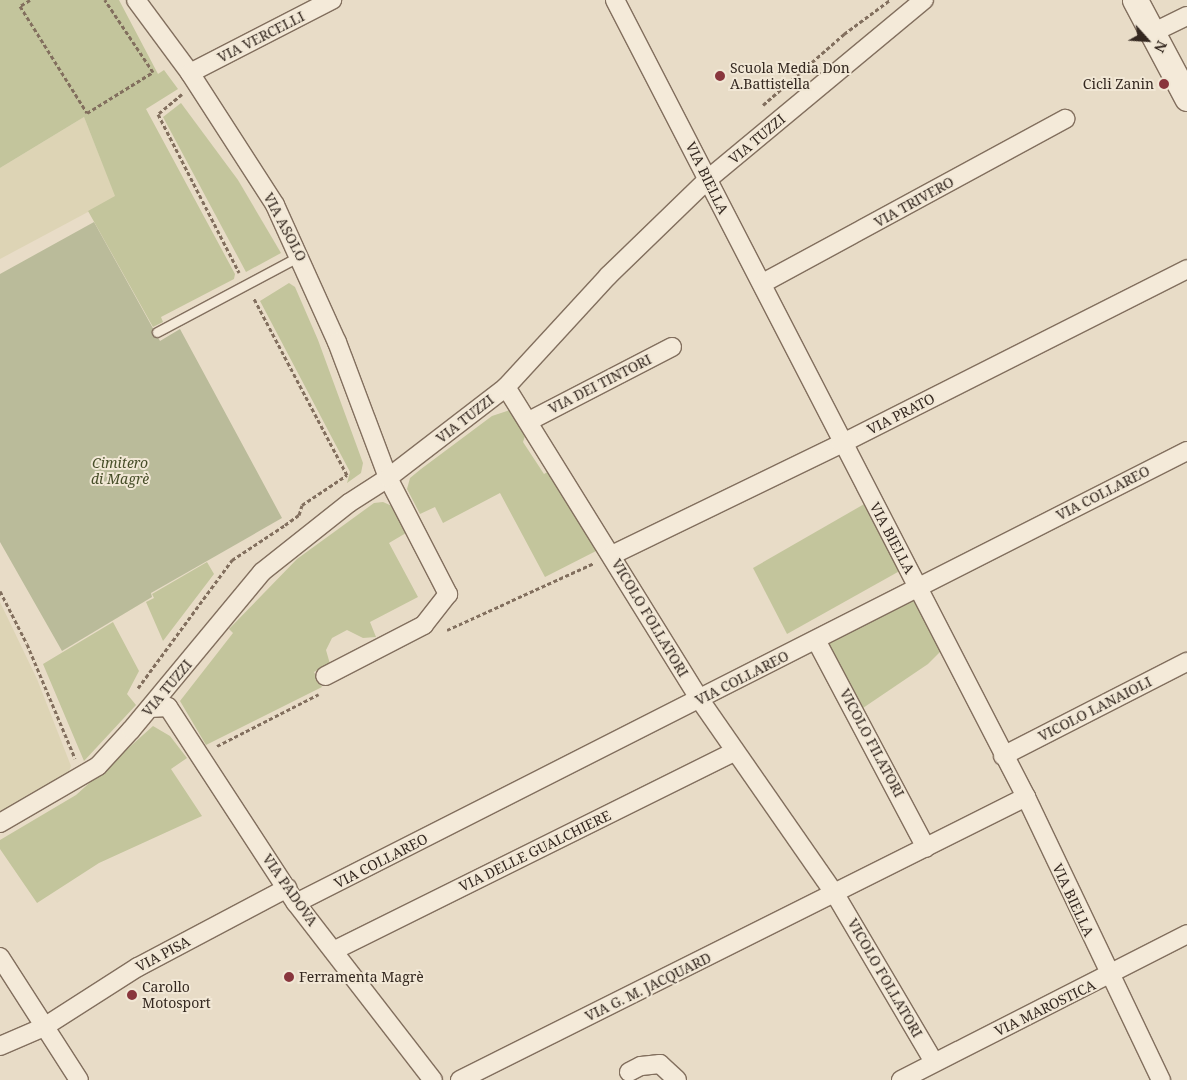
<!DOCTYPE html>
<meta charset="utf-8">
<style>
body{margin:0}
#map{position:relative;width:1187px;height:1080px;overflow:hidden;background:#e8dcc7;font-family:"Noto Serif",serif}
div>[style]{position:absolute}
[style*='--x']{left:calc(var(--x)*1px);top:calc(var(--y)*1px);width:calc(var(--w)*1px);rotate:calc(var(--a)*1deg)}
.farmland>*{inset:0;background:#ddd4b5}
.green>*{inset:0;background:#c3c59c}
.cemetery>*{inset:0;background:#babb9a}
.path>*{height:3px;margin-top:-1.5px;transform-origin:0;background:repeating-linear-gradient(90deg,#826f5e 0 4px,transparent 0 6.5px)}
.roads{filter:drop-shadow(1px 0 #826f5e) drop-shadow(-1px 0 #826f5e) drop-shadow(0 1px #826f5e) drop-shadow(0 -1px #826f5e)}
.service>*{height:9px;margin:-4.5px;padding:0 4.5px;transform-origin:4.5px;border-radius:4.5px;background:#f4ead9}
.minor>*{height:18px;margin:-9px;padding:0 9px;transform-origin:9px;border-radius:9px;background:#f4ead9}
.secondary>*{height:25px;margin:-12.5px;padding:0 12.5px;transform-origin:12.5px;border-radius:12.5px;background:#f4ead9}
.dots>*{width:14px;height:14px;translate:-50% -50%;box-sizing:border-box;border:2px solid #f1e7d5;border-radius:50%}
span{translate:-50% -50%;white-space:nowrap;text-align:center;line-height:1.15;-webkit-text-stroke:4px #f1e7d5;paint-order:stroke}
.street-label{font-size:14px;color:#342820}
.poi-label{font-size:14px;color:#342820}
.left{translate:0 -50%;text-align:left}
.right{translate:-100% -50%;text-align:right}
.park-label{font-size:14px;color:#474e29;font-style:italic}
.north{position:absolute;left:1122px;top:15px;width:50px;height:50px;-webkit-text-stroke:4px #f1e7d5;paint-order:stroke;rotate:116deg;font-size:14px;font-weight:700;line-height:20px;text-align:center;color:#342820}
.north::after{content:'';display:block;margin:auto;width:18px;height:22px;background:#342820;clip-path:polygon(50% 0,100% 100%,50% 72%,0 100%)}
</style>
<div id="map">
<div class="farmland">
<div style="clip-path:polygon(84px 117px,116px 197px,0 259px,0 168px)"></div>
<div style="clip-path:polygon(0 602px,37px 679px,71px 766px,68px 774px,0 815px)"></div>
</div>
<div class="green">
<div style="clip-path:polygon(0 0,119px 0,158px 74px,164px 70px,178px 89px,146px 109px,235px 274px,234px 279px,161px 317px,163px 322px,153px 327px,88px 211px,115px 196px,84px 117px,0 168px)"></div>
<div style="clip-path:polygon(181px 103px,238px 180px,281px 253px,246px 272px,163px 117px)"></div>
<div style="clip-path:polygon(289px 283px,295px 287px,318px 340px,363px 463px,361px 473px,347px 483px,350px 472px,260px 301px)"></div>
<div style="clip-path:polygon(510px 410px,527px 430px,523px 442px,544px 474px,551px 470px,598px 550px,545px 577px,500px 493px,443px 523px,435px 507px,420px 514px,407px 489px,410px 478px,421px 469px,492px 416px)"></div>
<div style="clip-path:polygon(383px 502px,392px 506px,406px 533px,389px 543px,418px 597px,370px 622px,376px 637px,363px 638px,347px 630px,332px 638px,326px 650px,330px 664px,314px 672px,322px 687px,206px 745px,180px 701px,233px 633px,229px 629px,297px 559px,374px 503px)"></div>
<div style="clip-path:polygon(866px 503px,905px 568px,787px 634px,753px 568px)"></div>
<div style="clip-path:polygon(207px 562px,214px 574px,163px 641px,146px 602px,154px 598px,152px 594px)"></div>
<div style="clip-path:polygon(913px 580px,945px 647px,928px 664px,860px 710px,819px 628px)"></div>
<div style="clip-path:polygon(113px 622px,139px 671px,127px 694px,136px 705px,84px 761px,43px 664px)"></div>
<div style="clip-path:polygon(153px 726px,170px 736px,187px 758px,171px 769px,202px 816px,99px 863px,37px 903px,0 849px,0 840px,76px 795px)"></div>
</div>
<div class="cemetery">
<div style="clip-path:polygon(94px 222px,160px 341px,180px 329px,282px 518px,151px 593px,152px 597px,62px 651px,0 542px,0 274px)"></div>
</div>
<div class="path">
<div style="--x:30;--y:0;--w:12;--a:149"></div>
<div style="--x:20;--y:6;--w:126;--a:57.9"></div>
<div style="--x:87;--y:113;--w:78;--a:-31.8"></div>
<div style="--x:153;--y:72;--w:87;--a:-123.7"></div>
<div style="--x:182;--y:94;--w:31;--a:140"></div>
<div style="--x:158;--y:114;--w:178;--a:62.9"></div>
<div style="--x:763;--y:105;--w:108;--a:-41.2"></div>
<div style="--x:844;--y:34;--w:57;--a:-36.5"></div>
<div style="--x:0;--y:591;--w:59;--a:63"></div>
<div style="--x:27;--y:644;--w:124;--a:67.2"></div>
<div style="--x:447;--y:630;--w:162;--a:-24.5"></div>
<div style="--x:138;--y:688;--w:159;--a:-53.7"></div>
<div style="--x:232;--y:560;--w:64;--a:-33.4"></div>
<div style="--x:285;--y:525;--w:17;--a:-36"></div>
<div style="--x:299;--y:515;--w:10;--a:-73"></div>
<div style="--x:302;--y:505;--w:54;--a:-33.7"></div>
<div style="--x:347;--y:475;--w:201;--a:-117.8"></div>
<div style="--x:217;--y:746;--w:114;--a:-27"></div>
</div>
<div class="roads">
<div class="service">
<div style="--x:157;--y:332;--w:162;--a:-28"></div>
</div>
<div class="minor">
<div style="--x:136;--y:0;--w:91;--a:53.5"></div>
<div style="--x:190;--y:73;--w:157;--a:57.2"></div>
<div style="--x:275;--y:205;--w:150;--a:65.7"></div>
<div style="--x:337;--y:342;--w:145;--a:69.4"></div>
<div style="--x:388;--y:478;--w:131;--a:62.7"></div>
<div style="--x:448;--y:594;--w:39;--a:128"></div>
<div style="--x:424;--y:625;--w:111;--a:152.7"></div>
<div style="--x:615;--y:0;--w:897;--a:62.72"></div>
<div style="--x:1026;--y:797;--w:314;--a:64.5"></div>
<div style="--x:1152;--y:33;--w:39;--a:-26"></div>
<div style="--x:190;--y:73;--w:160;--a:-27.2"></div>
<div style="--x:763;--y:283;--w:344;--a:-28.5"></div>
<div style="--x:506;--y:387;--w:368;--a:58.2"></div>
<div style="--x:700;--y:700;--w:236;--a:55.2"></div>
<div style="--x:835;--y:894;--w:195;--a:59.5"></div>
<div style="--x:529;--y:421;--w:161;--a:-27.4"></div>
<div style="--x:612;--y:555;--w:254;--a:-25.9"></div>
<div style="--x:841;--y:444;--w:388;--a:-26.8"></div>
<div style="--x:816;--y:640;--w:235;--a:62.1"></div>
<div style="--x:150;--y:708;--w:18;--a:-3"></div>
<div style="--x:168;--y:707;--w:234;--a:56.9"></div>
<div style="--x:296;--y:903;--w:224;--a:52.3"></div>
<div style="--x:1003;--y:756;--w:207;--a:-27.1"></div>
<div style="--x:0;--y:823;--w:113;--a:-30.2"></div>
<div style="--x:98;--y:766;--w:49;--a:-47.5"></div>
<div style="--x:131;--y:730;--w:205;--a:-50.3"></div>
<div style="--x:262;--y:572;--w:111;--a:-38.4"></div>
<div style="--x:349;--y:503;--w:46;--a:-32.7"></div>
<div style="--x:388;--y:478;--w:149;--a:-37.6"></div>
<div style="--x:506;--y:387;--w:151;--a:-47.4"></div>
<div style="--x:608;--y:276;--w:138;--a:-44.1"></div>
<div style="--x:707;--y:180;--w:282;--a:-39.7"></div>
<div style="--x:296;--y:903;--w:999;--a:-26.9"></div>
<div style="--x:335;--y:950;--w:445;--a:-26.4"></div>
<div style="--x:0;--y:957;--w:146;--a:57.3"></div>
<div style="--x:0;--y:1046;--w:48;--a:-23.4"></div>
<div style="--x:44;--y:1027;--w:112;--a:-32.6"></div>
<div style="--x:138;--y:967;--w:169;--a:-27.9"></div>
<div style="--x:629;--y:1072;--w:13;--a:-27"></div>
<div style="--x:641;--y:1066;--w:19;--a:-6"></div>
<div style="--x:660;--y:1064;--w:23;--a:43"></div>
<div style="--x:460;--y:1080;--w:633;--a:-26.57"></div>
<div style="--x:901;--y:1080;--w:321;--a:-27"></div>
</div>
<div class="secondary">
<div style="--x:1135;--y:0;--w:111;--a:62"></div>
</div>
</div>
<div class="dots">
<div style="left:720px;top:76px;background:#89363d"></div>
<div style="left:1164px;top:84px;background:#89363d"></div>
<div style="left:289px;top:977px;background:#89363d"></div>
<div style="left:132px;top:995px;background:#89363d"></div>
</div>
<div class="street-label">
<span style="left:261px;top:37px;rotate:-27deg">VIA VERCELLI</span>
<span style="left:757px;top:139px;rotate:-40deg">VIA TUZZI</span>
<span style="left:707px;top:178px;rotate:64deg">VIA BIELLA</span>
<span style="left:914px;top:202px;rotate:-29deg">VIA TRIVERO</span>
<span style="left:285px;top:227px;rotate:62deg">VIA ASOLO</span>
<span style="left:600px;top:384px;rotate:-27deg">VIA DEI TINTORI</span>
<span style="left:901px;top:414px;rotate:-27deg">VIA PRATO</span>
<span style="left:465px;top:419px;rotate:-38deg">VIA TUZZI</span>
<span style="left:1103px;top:493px;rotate:-27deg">VIA COLLAREO</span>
<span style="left:892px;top:538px;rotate:62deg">VIA BIELLA</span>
<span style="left:650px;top:618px;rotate:59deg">VICOLO FOLLATORI</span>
<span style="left:742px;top:678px;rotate:-27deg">VIA COLLAREO</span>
<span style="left:167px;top:688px;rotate:-50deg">VIA TUZZI</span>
<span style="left:1095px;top:709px;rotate:-27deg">VICOLO LANAIOLI</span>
<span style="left:872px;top:743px;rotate:62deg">VICOLO FILATORI</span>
<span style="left:535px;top:851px;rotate:-26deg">VIA DELLE GUALCHIERE</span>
<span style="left:381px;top:861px;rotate:-27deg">VIA COLLAREO</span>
<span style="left:290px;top:890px;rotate:55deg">VIA PADOVA</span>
<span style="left:1073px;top:900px;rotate:65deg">VIA BIELLA</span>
<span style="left:163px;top:954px;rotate:-28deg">VIA PISA</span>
<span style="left:885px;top:978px;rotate:60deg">VICOLO FOLLATORI</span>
<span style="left:648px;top:987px;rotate:-26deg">VIA G. M. JACQUARD</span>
<span style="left:1045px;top:1008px;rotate:-26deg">VIA MAROSTICA</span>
</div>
<div class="poi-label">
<span class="left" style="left:730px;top:76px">Scuola Media Don<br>A.Battistella</span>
<span class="right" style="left:1154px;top:84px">Cicli Zanin</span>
<span class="left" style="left:299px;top:977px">Ferramenta Magrè</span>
<span class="left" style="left:142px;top:995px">Carollo<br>Motosport</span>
</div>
<div class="park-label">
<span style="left:120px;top:471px">Cimitero<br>di Magrè</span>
</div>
<div class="north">N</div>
</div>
